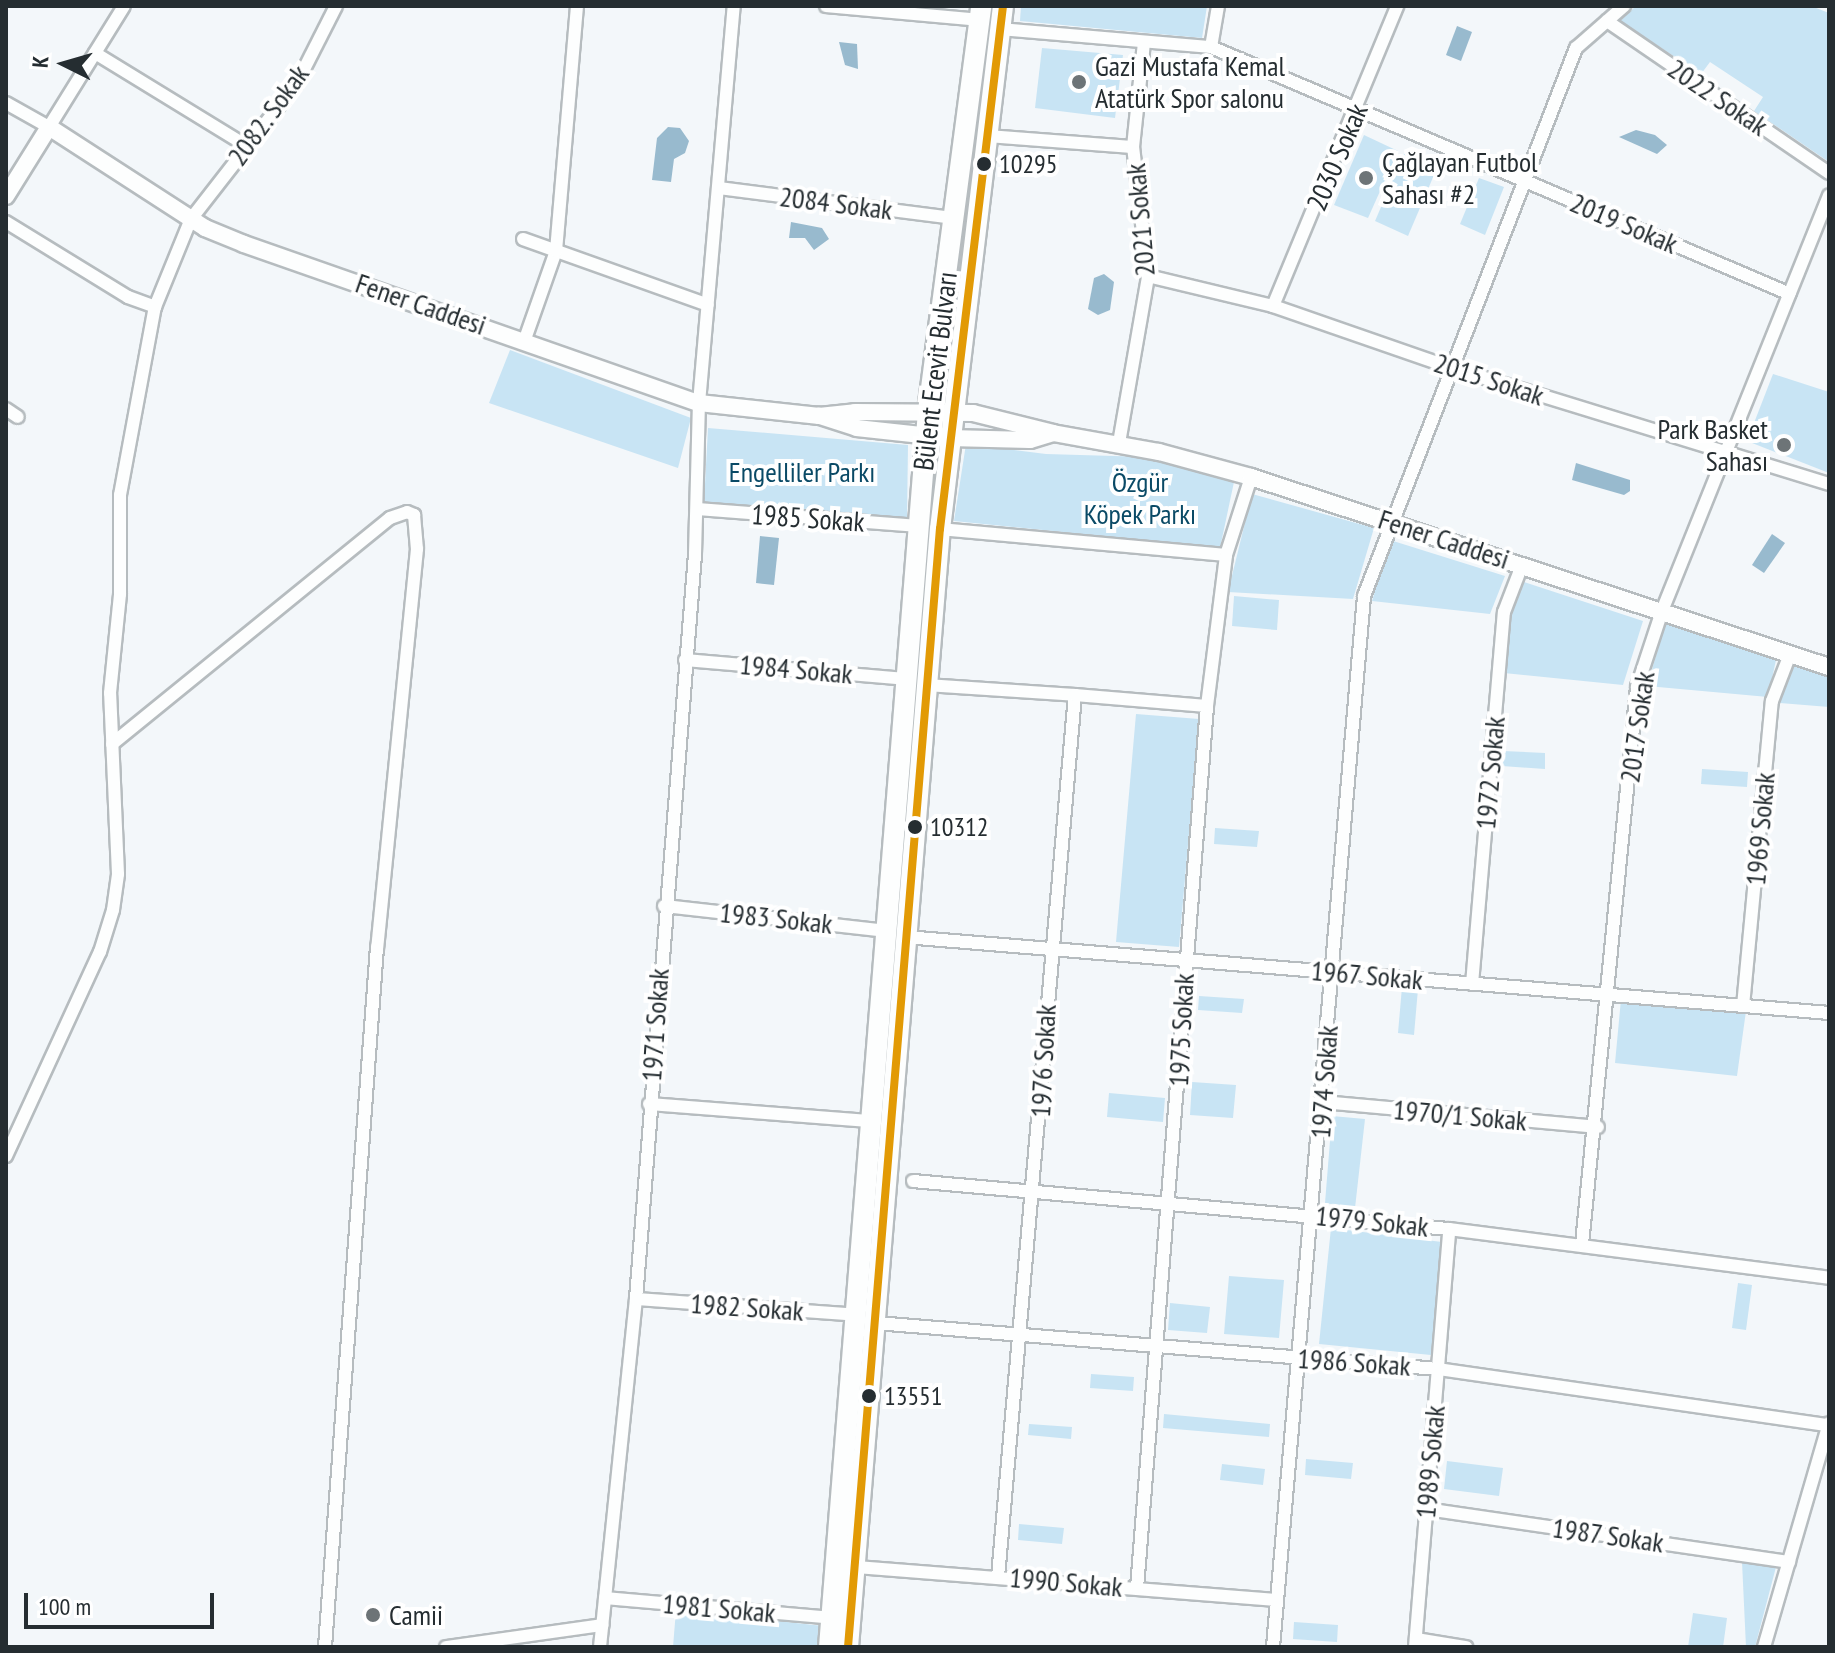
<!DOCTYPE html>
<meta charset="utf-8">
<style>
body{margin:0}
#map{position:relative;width:1835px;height:1653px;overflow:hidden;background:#f3f7fa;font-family:"PT Sans Narrow",sans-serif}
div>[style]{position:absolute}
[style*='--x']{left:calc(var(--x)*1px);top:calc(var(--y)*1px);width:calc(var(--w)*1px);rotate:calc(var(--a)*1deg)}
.green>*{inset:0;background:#c8e4f4}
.water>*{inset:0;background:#98bace}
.roads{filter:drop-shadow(2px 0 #b6bcbf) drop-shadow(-2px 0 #b6bcbf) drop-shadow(0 2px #b6bcbf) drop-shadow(0 -2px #b6bcbf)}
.minor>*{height:12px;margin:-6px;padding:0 6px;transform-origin:6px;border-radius:6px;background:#fdfefe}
.tertiary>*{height:16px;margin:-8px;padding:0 8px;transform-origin:8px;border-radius:8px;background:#fdfefe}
.primary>*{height:20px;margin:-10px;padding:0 10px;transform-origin:10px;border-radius:10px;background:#fdfefe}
.bus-1>*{height:8px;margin:-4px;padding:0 4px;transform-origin:4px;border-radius:4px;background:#e29a05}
.dots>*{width:22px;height:22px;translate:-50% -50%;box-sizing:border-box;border:4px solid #fff;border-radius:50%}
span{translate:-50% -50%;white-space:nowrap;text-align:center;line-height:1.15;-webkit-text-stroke:8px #fff;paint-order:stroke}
.bus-label{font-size:26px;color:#252d31}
.left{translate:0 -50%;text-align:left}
.poi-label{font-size:28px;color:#252d31}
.right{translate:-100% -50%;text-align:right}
.street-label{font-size:28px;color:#252d31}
.park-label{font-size:28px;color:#0a4a66}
.frame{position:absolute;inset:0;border:8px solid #252d31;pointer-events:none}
.north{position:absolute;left:24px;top:24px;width:80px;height:80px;-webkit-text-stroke:6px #fff;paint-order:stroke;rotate:275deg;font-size:22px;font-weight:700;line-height:32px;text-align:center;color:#252d31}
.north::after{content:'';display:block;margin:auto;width:28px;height:36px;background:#252d31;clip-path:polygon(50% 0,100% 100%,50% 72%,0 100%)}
.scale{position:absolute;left:24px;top:1593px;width:190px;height:36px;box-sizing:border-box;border:4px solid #252d31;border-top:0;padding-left:10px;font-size:24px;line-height:28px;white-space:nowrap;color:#252d31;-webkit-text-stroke:6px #fff;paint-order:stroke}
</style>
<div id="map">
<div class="green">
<div style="clip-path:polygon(1021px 6px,1207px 6px,1202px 38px,1020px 21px)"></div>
<div style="clip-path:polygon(1636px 6px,1811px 6px,1829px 13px,1829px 162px,1754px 111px,1763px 97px,1710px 62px,1701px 74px,1620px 21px)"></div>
<div style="clip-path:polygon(1042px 48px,1123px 55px,1115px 118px,1035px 108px)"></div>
<div style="clip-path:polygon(1364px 135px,1398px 151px,1368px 218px,1334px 205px)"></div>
<div style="clip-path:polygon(1404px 154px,1437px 168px,1408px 236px,1375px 221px)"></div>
<div style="clip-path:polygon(1479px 178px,1504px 187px,1485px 235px,1460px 224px)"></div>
<div style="clip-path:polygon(510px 350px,691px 418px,678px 468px,489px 403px)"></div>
<div style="clip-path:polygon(1773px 374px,1829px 392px,1829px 473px,1747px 441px)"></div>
<div style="clip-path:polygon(708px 428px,908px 445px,907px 519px,704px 503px)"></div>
<div style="clip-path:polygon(966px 444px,1046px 454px,1148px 457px,1234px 482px,1220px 548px,954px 521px)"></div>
<div style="clip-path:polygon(1252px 494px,1374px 528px,1353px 599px,1228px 592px)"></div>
<div style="clip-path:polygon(1390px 540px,1505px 576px,1490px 614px,1372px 601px)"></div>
<div style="clip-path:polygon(1524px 582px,1643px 621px,1623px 685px,1504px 673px,1511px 613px)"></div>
<div style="clip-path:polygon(1234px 596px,1279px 600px,1277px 630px,1232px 626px)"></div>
<div style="clip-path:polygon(1666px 622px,1776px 660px,1768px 697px,1647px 686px)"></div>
<div style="clip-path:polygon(1793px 665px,1829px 677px,1829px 707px,1780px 703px)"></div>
<div style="clip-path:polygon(1136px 714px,1199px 719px,1179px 947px,1116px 942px)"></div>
<div style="clip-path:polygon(1503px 751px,1545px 753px,1545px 769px,1502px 766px)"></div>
<div style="clip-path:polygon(1702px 769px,1748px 772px,1747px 787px,1701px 784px)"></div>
<div style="clip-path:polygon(1215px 828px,1259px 831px,1257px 847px,1214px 844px)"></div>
<div style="clip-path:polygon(1402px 987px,1418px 989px,1414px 1035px,1398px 1033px)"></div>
<div style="clip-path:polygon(1199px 996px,1244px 999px,1242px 1013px,1198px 1010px)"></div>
<div style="clip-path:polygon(1621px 999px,1746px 1011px,1737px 1076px,1615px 1063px)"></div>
<div style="clip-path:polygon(1192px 1082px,1236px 1085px,1233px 1118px,1190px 1115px)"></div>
<div style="clip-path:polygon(1109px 1093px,1165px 1098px,1163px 1122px,1107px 1117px)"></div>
<div style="clip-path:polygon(1332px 1116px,1365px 1119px,1355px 1208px,1325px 1203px)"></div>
<div style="clip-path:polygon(1331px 1228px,1442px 1242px,1431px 1355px,1319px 1344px)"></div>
<div style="clip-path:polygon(1229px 1276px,1284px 1280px,1279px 1338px,1224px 1334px)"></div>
<div style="clip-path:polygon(1738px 1283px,1752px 1285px,1746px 1330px,1732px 1328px)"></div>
<div style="clip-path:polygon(1170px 1303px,1210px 1307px,1207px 1333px,1168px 1330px)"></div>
<div style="clip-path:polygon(1091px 1374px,1134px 1377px,1133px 1391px,1090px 1388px)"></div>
<div style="clip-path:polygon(1164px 1414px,1270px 1424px,1269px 1437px,1163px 1428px)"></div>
<div style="clip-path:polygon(1029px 1424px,1072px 1427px,1071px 1439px,1028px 1435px)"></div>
<div style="clip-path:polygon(1306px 1459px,1353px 1463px,1351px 1479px,1305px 1475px)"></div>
<div style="clip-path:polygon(1447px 1461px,1503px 1468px,1499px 1496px,1444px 1489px)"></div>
<div style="clip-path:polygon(1222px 1464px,1265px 1469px,1263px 1485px,1220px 1480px)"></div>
<div style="clip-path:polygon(1019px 1524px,1064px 1528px,1062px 1544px,1018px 1540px)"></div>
<div style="clip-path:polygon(1742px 1562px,1776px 1567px,1755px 1647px,1746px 1647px)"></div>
<div style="clip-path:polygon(676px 1610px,823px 1626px,821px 1647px,673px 1647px)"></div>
<div style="clip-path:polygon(1693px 1613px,1727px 1618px,1723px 1647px,1688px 1647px)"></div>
<div style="clip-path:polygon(1294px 1622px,1338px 1625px,1337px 1642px,1293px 1639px)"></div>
</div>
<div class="water">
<div style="clip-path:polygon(1457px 26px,1472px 32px,1461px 61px,1446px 55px)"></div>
<div style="clip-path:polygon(839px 42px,857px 44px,858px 69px,845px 65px)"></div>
<div style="clip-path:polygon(668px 127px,680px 128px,689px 141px,685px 153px,674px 159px,671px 182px,652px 180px,657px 138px)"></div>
<div style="clip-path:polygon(1636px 130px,1655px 135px,1667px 145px,1657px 154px,1619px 137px)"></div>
<div style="clip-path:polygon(791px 222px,822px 228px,829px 239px,814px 250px,805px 238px,789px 238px)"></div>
<div style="clip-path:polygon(1104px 274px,1114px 282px,1110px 310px,1098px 315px,1088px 309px,1094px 278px)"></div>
<div style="clip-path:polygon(1576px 463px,1630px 480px,1630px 491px,1624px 495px,1572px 480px)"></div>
<div style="clip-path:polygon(1772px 534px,1785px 543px,1764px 573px,1752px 565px)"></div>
<div style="clip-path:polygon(760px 536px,779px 538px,774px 585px,756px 583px)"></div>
</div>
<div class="roads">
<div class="minor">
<div style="--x:826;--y:6;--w:155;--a:5.2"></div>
<div style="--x:1607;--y:21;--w:269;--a:34.4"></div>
<div style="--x:1000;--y:29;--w:212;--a:4.9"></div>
<div style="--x:1211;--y:47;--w:629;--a:23.1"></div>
<div style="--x:1211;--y:47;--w:42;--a:-80.3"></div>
<div style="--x:95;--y:53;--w:178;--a:31.5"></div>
<div style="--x:6;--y:103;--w:49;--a:29.2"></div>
<div style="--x:49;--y:127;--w:142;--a:-58.2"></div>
<div style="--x:987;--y:136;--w:146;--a:4.3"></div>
<div style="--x:719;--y:188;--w:237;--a:7.3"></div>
<div style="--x:6;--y:222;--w:143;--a:31.6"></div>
<div style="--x:128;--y:297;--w:29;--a:20"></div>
<div style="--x:523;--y:239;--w:196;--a:19.6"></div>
<div style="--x:1148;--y:276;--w:129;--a:13.5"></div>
<div style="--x:1273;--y:306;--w:189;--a:19.1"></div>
<div style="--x:1452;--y:368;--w:394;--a:17.1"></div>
<div style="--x:1273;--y:306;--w:325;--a:-67.5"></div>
<div style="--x:525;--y:339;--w:93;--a:-70.6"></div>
<div style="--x:556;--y:251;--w:246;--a:-85.1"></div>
<div style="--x:6;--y:409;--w:14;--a:34"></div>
<div style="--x:1119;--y:443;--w:169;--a:-80.1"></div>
<div style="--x:1148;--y:276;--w:130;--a:-96.6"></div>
<div style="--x:1133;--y:147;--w:105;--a:-84"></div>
<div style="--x:697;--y:509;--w:223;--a:4.4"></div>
<div style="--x:940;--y:529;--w:287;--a:5.2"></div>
<div style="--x:685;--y:660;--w:224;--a:4.9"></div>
<div style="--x:926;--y:685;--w:149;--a:3.8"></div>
<div style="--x:1075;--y:695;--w:884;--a:94.99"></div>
<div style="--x:1075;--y:695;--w:132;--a:4.8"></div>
<div style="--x:112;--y:744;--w:358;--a:-39.1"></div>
<div style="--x:390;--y:518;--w:18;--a:-19"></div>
<div style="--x:407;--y:512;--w:8;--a:23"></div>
<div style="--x:414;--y:515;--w:34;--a:85"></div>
<div style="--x:417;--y:549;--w:400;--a:95.7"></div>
<div style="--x:377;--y:947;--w:702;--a:94.25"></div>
<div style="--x:664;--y:906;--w:225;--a:6.4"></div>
<div style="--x:905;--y:937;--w:927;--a:4.7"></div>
<div style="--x:1472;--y:984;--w:373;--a:-85.1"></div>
<div style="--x:1504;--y:612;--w:50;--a:-69"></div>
<div style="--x:1743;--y:1006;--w:306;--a:-84.6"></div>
<div style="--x:1772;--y:701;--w:50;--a:-69"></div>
<div style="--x:1323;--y:1102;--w:276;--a:5.2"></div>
<div style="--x:649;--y:1104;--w:224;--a:4.4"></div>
<div style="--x:6;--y:1156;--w:225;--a:-65.3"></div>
<div style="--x:100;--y:952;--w:44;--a:-72.8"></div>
<div style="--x:113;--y:910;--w:36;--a:-82"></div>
<div style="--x:118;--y:874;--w:181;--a:-92.5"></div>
<div style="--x:110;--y:693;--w:100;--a:-84.2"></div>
<div style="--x:120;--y:594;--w:99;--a:-90"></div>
<div style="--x:120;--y:495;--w:191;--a:-79.5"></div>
<div style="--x:155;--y:307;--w:95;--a:-67.8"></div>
<div style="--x:191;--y:219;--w:172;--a:-52.1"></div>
<div style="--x:297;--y:83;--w:86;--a:-63.1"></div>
<div style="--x:913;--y:1181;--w:538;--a:5.12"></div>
<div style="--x:1449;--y:1229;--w:383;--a:7.3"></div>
<div style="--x:1582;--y:1244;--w:560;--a:-84.36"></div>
<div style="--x:1637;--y:687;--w:80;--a:-71.8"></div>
<div style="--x:1662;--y:611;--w:448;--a:-68.1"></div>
<div style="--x:636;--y:1299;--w:222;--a:4.1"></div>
<div style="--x:876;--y:1323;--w:564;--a:4.68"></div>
<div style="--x:1438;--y:1369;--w:395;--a:8.2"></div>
<div style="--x:1426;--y:1509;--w:367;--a:8.3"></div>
<div style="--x:856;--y:1567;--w:422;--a:4.5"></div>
<div style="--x:1137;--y:1588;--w:885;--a:-85.46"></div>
<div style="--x:1207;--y:706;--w:152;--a:-82.8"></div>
<div style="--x:1226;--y:555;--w:82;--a:-72.2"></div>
<div style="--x:605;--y:1598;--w:228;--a:5"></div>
<div style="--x:1416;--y:1639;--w:51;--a:9.1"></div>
<div style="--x:446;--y:1647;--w:158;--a:-8"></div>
<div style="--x:600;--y:1647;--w:350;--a:-84.1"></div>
<div style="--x:636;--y:1299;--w:747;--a:-85.47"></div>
<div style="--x:695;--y:554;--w:151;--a:-88.5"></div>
<div style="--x:699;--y:403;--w:399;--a:-85"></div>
<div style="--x:1273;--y:1647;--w:1055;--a:-85.05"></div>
<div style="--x:1364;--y:596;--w:588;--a:-68.85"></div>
<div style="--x:1576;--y:48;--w:64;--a:-41.2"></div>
<div style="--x:1415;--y:1647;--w:419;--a:-85.3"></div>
<div style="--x:1764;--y:1647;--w:233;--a:-73.8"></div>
</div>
<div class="tertiary">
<div style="--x:6;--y:196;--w:81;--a:-58.1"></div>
<div style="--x:49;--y:127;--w:186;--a:32.9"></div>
<div style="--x:205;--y:228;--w:42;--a:22.3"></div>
<div style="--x:244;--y:244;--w:482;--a:19.3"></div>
<div style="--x:699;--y:403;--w:121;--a:6.2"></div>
<div style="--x:855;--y:412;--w:118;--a:0.5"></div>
<div style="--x:973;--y:413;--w:82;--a:14"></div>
<div style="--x:1053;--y:433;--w:24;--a:163"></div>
<div style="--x:1030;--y:440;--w:81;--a:-178.6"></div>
<div style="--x:949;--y:438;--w:93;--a:-173.8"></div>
<div style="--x:857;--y:428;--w:40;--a:-162"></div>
<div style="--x:819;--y:416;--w:36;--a:-6"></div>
<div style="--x:1053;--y:433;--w:108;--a:10.2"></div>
<div style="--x:1159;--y:452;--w:95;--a:15.2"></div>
<div style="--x:1251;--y:477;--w:608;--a:18.2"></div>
</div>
<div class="primary">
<div style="--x:829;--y:1647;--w:1240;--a:-85.42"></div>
<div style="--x:928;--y:411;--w:408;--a:-82.5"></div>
<div style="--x:848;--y:1647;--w:1122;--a:-85.3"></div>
<div style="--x:940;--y:529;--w:527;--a:-83.13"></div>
</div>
</div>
<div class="bus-1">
<div style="--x:848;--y:1647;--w:1122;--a:-85.3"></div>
<div style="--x:940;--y:529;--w:527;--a:-83.13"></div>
</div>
<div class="dots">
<div style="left:1079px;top:82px;background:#6d7477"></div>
<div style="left:984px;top:164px;background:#252d31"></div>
<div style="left:1366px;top:178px;background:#6d7477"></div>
<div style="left:1784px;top:445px;background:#6d7477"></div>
<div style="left:915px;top:827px;background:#252d31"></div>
<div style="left:869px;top:1396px;background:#252d31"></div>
<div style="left:373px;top:1615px;background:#6d7477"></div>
</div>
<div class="bus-label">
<span class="left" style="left:999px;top:164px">10295</span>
<span class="left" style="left:930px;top:827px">10312</span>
<span class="left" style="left:884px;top:1396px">13551</span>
</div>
<div class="poi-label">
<span class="left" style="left:1095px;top:82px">Gazi Mustafa Kemal<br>Atatürk Spor salonu</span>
<span class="left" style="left:1382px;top:178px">Çağlayan Futbol<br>Sahası #2</span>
<span class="right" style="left:1768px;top:445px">Park Basket<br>Sahası</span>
<span class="left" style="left:389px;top:1615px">Camii</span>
</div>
<div class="street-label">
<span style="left:1718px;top:97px;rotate:34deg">2022 Sokak</span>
<span style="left:268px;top:115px;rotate:-54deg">2082. Sokak</span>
<span style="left:1337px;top:157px;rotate:-67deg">2030 Sokak</span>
<span style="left:836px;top:203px;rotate:7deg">2084 Sokak</span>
<span style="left:1140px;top:220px;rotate:-95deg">2021 Sokak</span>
<span style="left:1624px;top:223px;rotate:23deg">2019 Sokak</span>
<span style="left:421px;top:304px;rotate:19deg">Fener Caddesi</span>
<span style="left:935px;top:371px;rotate:-83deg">Bülent Ecevit Bulvarı</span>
<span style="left:1489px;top:379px;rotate:18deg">2015 Sokak</span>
<span style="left:808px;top:518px;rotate:4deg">1985 Sokak</span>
<span style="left:1444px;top:539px;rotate:18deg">Fener Caddesi</span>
<span style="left:796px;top:669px;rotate:5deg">1984 Sokak</span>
<span style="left:1637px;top:727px;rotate:-82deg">2017 Sokak</span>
<span style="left:1490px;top:773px;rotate:-85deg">1972 Sokak</span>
<span style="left:1760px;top:829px;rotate:-85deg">1969 Sokak</span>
<span style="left:776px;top:918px;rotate:6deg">1983 Sokak</span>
<span style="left:1367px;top:975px;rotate:5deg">1967 Sokak</span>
<span style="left:655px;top:1025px;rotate:-86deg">1971 Sokak</span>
<span style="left:1181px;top:1030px;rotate:-87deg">1975 Sokak</span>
<span style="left:1043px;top:1061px;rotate:-87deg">1976 Sokak</span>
<span style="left:1324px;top:1082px;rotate:-86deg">1974 Sokak</span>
<span style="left:1460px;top:1115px;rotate:5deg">1970/1 Sokak</span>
<span style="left:1372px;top:1221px;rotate:6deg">1979 Sokak</span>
<span style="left:747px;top:1307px;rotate:4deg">1982 Sokak</span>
<span style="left:1354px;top:1362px;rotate:4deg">1986 Sokak</span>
<span style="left:1430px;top:1462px;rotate:-85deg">1989 Sokak</span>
<span style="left:1608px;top:1535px;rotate:8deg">1987 Sokak</span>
<span style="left:1066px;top:1582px;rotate:5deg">1990 Sokak</span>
<span style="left:719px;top:1608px;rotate:5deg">1981 Sokak</span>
</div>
<div class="park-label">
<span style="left:802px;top:472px">Engelliler Parkı</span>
<span style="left:1140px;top:498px">Özgür<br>Köpek Parkı</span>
</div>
<div class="frame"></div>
<div class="north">K</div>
<div class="scale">100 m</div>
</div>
